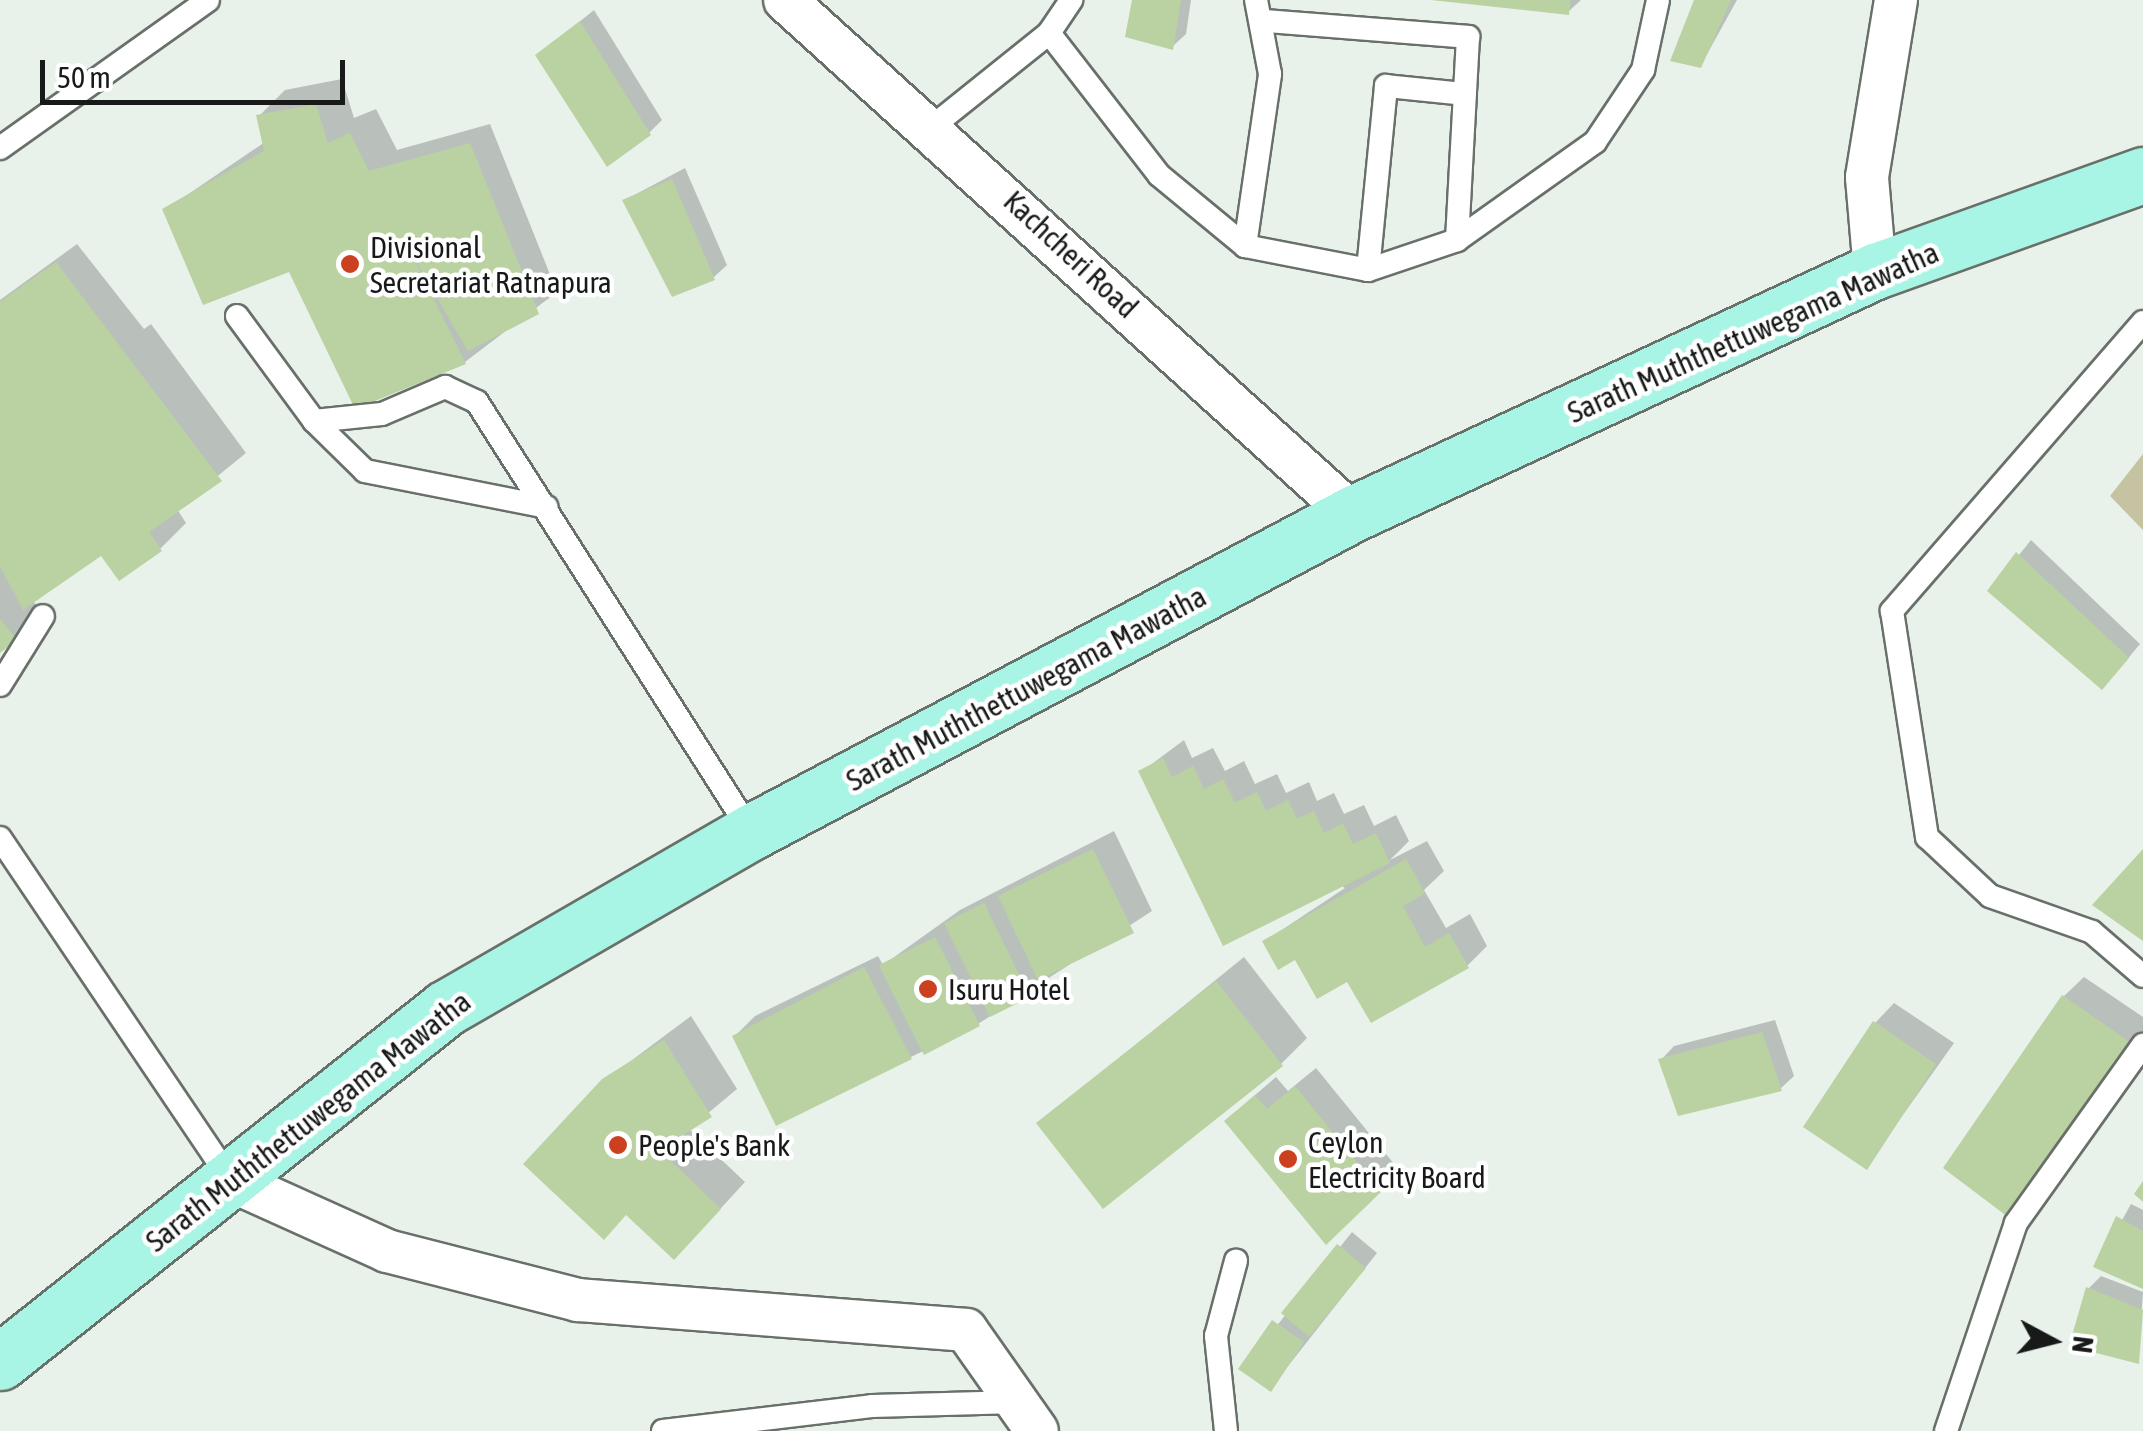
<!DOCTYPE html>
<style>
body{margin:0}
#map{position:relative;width:2143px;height:1431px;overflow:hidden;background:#e8f1ea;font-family:"Asap Condensed",sans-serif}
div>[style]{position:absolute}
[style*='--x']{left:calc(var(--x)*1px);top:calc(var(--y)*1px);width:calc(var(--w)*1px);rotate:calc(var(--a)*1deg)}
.green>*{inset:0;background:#c5c3a1}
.shadow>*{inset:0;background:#0003}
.building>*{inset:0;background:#bad2a2}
.roads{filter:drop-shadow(2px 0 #687069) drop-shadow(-2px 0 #687069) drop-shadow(0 2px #687069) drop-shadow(0 -2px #687069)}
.lane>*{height:22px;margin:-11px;padding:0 11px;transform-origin:11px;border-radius:11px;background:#fff}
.street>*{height:42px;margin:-21px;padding:0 21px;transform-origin:21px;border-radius:21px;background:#fff}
.primary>*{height:55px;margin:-27.5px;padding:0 27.5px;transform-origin:27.5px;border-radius:27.5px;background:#a8f5e5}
.dots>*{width:28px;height:28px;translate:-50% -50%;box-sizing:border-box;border:5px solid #fff;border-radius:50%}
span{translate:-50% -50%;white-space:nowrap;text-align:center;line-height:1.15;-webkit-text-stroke:9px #fff;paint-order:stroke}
.poi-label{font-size:30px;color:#171a18}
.left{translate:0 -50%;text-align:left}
.street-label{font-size:30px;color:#171a18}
.north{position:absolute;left:2003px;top:1291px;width:100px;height:100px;-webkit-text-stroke:8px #fff;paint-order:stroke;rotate:97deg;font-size:28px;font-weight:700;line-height:40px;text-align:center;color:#171a18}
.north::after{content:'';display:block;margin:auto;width:35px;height:45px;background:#171a18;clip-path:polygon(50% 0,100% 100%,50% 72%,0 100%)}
.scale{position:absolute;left:40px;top:60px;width:305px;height:45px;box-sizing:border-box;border:5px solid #171a18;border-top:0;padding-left:12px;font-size:30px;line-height:35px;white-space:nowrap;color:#171a18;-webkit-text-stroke:8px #fff;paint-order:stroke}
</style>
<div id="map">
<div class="green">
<div style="clip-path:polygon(2143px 454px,2143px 530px,2110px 496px)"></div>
</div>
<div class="shadow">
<div style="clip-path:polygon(1135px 0,1191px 0,1186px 34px,1172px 47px)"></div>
<div style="clip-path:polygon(1435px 0,1581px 0,1568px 12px)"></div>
<div style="clip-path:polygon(1697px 0,1737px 0,1701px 65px)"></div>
<div style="clip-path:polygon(594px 10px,662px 120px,649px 133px,538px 55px)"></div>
<div style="clip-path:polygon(342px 79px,354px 118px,376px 109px,397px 150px,490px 124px,557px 292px,465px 362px,356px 406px,290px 269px,165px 210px,265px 142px,259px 116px,285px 90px)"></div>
<div style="clip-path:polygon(685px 168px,727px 265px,713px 278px,625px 200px)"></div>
<div style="clip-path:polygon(77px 244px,144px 329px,151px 324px,246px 453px,177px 509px,186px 523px,160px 549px,102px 552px,32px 600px,42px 612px,0 650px,0 300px)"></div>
<div style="clip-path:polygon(2031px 540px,2140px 644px,2115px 674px,1990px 591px)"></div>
<div style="clip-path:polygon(1184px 740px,1192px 758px,1213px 748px,1225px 771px,1244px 761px,1255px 784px,1277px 774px,1286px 793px,1309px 782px,1317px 801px,1334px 793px,1344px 814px,1364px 805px,1374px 826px,1396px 815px,1409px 841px,1390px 860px,1427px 841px,1444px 871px,1424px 890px,1446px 928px,1470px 914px,1487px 946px,1467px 966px,1348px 979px,1265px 941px,1345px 888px,1141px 772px)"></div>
<div style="clip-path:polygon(1114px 831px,1152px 911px,978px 1024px,911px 1057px,735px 1036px,755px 1016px,878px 956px,883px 965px,960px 910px)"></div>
<div style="clip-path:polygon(1244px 957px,1307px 1038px,1281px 1064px,1039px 1123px)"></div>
<div style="clip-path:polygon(2084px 977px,2143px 1017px,2143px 1038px,2015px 1220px,2064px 996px)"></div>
<div style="clip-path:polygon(1894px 1003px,1954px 1043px,1866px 1167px,1875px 1023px)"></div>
<div style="clip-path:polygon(691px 1016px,737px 1089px,689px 1129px,745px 1182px,700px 1231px,604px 1081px)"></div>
<div style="clip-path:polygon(1775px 1020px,1794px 1076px,1780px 1089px,1661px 1060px,1674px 1046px)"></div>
<div style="clip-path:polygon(1316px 1068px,1399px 1170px,1326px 1242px,1248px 1101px,1276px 1077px,1288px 1091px)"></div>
<div style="clip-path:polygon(2131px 1204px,2143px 1210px,2143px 1287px,2097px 1265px)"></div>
<div style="clip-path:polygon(1352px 1232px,1377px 1253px,1270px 1389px,1242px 1369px)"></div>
<div style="clip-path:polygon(2101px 1276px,2143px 1292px,2138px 1361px,2088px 1289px)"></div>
</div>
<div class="building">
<div style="clip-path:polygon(1132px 0,1181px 0,1173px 50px,1125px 37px)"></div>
<div style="clip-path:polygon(1431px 0,1570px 0,1569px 15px)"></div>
<div style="clip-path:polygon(1694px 0,1731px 0,1701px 68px,1670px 61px)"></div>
<div style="clip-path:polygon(580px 21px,651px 135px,607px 167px,535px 55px)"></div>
<div style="clip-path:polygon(316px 104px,328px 143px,350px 133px,369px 171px,470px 143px,539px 314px,468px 351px,410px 251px,466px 364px,355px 409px,289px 272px,203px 305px,162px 209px,264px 151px,256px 115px)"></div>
<div style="clip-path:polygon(672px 179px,715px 280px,672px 297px,622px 200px)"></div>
<div style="clip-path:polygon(56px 262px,222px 481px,149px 532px,162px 551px,119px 581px,101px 556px,23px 610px,0 566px,0 302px)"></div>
<div style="clip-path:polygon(2016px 552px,2129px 658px,2102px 690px,1987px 591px)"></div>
<div style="clip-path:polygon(0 619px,17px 640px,0 653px)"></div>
<div style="clip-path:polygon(1163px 758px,1172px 777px,1193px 766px,1204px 789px,1223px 779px,1235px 803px,1257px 792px,1266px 811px,1288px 800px,1297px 819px,1314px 811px,1324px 833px,1343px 823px,1353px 844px,1376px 833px,1390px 863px,1223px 946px,1138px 771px)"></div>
<div style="clip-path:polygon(1093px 849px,1134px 933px,1038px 980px,998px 896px)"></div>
<div style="clip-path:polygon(2143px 849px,2143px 941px,2092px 905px)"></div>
<div style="clip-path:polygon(1406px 859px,1425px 893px,1403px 906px,1425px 947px,1449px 933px,1469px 968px,1371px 1023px,1347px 982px,1317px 999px,1295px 960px,1278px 970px,1262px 941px)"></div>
<div style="clip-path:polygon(984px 903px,1030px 997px,990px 1017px,944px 923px)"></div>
<div style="clip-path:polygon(935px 937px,980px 1026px,924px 1055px,879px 965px)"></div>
<div style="clip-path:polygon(864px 967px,912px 1059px,776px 1126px,732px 1036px)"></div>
<div style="clip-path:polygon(1216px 981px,1283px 1066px,1103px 1209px,1036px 1123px)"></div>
<div style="clip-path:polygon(2062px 995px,2134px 1045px,2016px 1223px,1943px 1168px)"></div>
<div style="clip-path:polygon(1873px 1021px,1936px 1064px,1867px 1170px,1803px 1127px)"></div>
<div style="clip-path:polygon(1762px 1032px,1782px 1091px,1678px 1116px,1658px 1059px)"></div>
<div style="clip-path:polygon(664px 1040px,712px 1117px,659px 1150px,721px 1209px,674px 1260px,626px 1215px,604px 1240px,523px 1164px,602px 1079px)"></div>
<div style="clip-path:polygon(1295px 1086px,1381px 1192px,1326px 1245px,1224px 1121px,1255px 1095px,1267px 1109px)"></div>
<div style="clip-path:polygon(2143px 1181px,2143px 1202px,2134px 1194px)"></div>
<div style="clip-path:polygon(2116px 1216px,2143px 1231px,2143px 1289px,2093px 1267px)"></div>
<div style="clip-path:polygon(1337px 1244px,1366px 1268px,1309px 1337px,1281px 1313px)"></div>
<div style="clip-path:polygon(2086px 1287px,2143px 1310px,2139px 1364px,2069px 1346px)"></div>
<div style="clip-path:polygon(1272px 1320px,1304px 1342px,1271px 1392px,1238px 1369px)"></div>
</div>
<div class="roads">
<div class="lane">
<div style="--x:1266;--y:21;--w:203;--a:4.5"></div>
<div style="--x:1468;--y:37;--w:203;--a:93.1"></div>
<div style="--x:1049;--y:33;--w:180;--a:52.2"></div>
<div style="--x:1159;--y:175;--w:112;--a:39.5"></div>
<div style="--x:1245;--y:246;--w:125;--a:11"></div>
<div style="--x:1368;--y:270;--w:94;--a:-18.6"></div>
<div style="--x:1457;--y:240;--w:169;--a:-35.4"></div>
<div style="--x:1595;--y:142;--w:87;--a:-56.3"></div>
<div style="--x:1643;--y:70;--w:72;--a:-77.9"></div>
<div style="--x:933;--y:126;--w:149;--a:-38.7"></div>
<div style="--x:1049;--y:33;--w:40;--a:-56"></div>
<div style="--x:0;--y:148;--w:255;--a:-35.4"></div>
<div style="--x:1245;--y:246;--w:174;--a:-81.7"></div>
<div style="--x:1270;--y:74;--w:75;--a:-100.7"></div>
<div style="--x:1368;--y:270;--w:185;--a:-84.4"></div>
<div style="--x:1386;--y:86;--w:79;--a:5.8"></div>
<div style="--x:237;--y:316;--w:130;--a:53.7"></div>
<div style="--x:314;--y:421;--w:68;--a:-5.9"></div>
<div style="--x:382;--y:414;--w:69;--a:-23.2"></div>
<div style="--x:445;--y:387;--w:35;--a:25"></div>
<div style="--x:477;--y:402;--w:510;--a:57.49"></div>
<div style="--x:2143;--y:322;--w:383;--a:131"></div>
<div style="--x:1892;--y:611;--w:229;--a:81.2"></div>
<div style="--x:1927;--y:837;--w:86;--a:43.1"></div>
<div style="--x:1990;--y:896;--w:108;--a:19.4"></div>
<div style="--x:2092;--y:932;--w:67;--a:40.8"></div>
<div style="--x:314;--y:421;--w:71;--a:44.4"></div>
<div style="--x:365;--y:471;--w:185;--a:11.2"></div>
<div style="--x:0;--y:685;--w:81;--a:-58.1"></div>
<div style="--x:0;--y:838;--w:411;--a:56"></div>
<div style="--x:663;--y:1431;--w:210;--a:-6.8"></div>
<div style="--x:872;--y:1406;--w:146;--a:-1.6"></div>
<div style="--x:1226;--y:1431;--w:96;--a:-96"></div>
<div style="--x:1216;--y:1336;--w:78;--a:-75.1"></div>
<div style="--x:1946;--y:1431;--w:219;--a:-71.4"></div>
<div style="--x:2016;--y:1223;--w:219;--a:-54.5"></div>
</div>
<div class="street">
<div style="--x:785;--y:0;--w:765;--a:42.19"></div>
<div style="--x:1875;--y:271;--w:94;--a:-94.9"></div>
<div style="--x:1867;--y:177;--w:179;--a:-80.7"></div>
<div style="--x:230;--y:1180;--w:172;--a:24.3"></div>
<div style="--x:387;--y:1251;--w:197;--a:14.4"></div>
<div style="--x:578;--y:1300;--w:389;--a:4.4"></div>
<div style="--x:966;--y:1330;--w:123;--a:54.9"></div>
</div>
<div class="primary">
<div style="--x:0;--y:1362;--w:569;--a:-38.44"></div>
<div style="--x:446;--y:1008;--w:352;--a:-30"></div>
<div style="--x:751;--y:832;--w:680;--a:-27.88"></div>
<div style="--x:1352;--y:514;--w:577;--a:-24.92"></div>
<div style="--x:1875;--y:271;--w:285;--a:-19.7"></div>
</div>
</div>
<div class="dots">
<div style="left:350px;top:264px;background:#cb4120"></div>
<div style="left:928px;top:989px;background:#cb4120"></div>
<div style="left:618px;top:1145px;background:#cb4120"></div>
<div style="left:1288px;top:1159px;background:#cb4120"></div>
</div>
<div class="poi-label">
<span class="left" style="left:370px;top:264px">Divisional<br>Secretariat Ratnapura</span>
<span class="left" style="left:948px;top:989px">Isuru Hotel</span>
<span class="left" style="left:1308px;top:1159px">Ceylon<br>Electricity Board</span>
<span class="left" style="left:638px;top:1145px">People's Bank</span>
</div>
<div class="street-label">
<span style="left:1071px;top:254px;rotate:43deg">Kachcheri Road</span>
<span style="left:1753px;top:332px;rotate:-24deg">Sarath Muththettuwegama Mawatha</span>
<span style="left:1026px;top:688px;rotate:-28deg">Sarath Muththettuwegama Mawatha</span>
<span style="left:308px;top:1121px;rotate:-38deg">Sarath Muththettuwegama Mawatha</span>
</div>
<div class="north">N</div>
<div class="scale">50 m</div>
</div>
